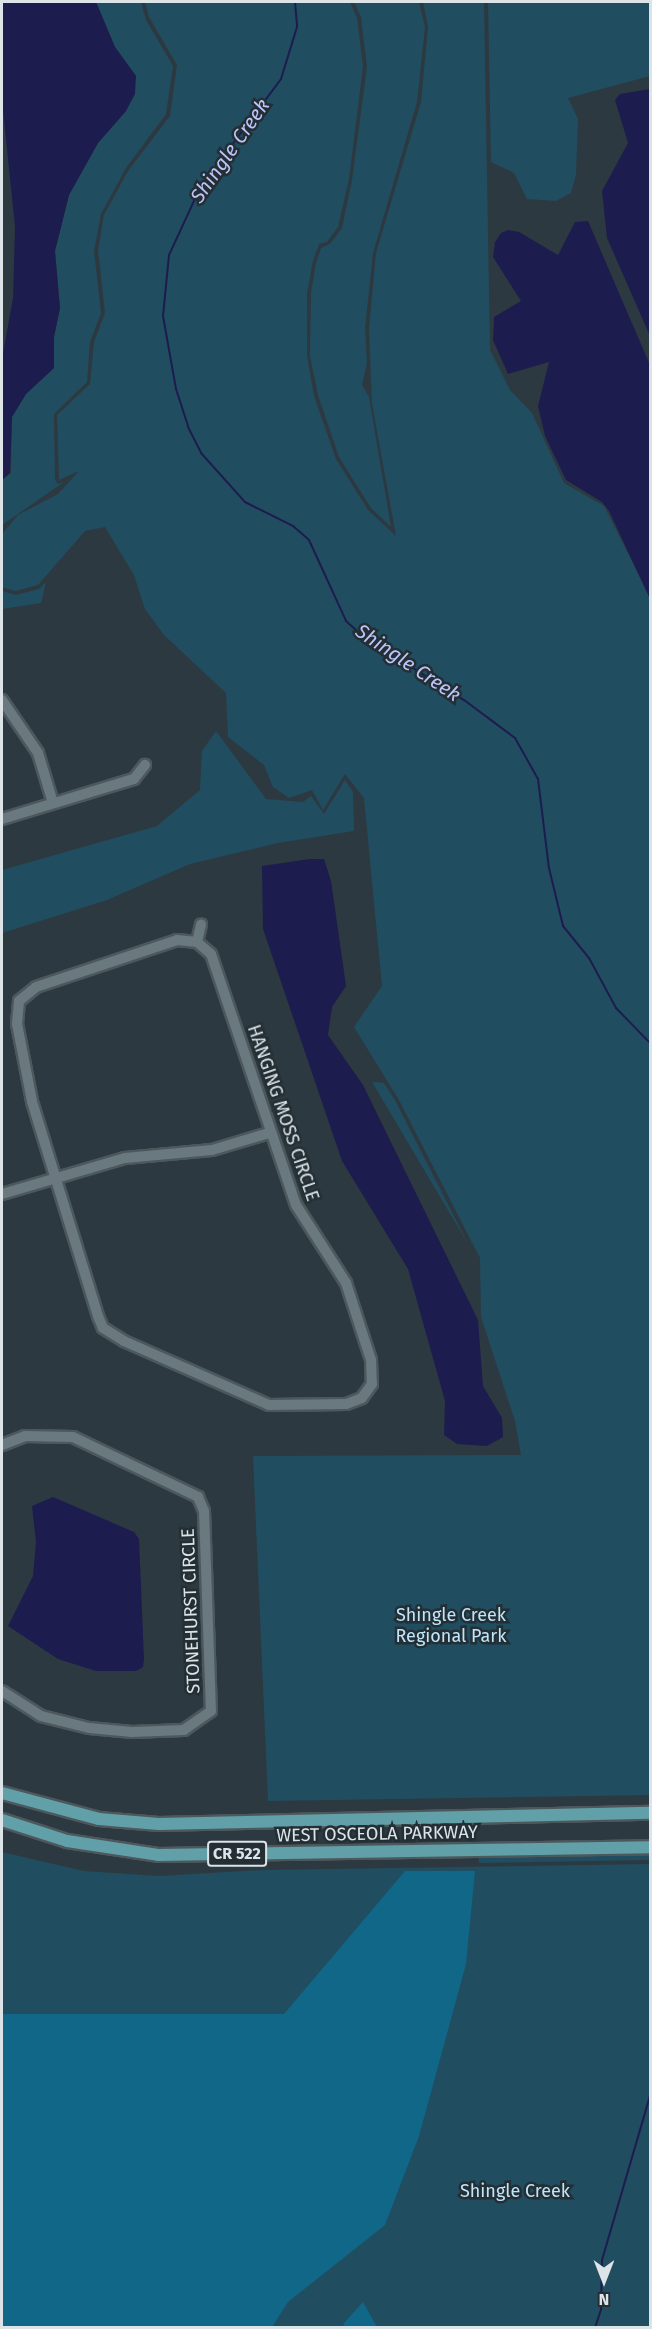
<!DOCTYPE html>
<style>
body{margin:0}
#map{position:relative;width:652px;height:2329px;overflow:hidden;background:#2d3940;font-family:"Fira Sans",sans-serif}
div>[style]{position:absolute}
[style*='--x']{left:calc(var(--x)*1px);top:calc(var(--y)*1px);width:calc(var(--w)*1px);rotate:calc(var(--a)*1deg)}
.green>*{inset:0;background:#214d61}
.forest>*{inset:0;background:#106787}
.water>*{inset:0;background:#1d1c4e}
.stream>*{height:2px;margin:-1px;padding:0 1px;transform-origin:1px;border-radius:1px;background:#1d1c4e}
.roads{filter:drop-shadow(2px 0 #4c585c) drop-shadow(-2px 0 #4c585c) drop-shadow(0 2px #4c585c) drop-shadow(0 -2px #4c585c)}
.minor>*{height:10px;margin:-5px;padding:0 5px;transform-origin:5px;border-radius:5px;background:#6a787f}
.major>*{height:12px;margin:-6px;padding:0 6px;transform-origin:6px;border-radius:6px;background:#61a0a8}
span{translate:-50% -50%;white-space:nowrap;text-align:center;line-height:1.15;-webkit-text-stroke:5px #232f35;paint-order:stroke}
.shield-label span{padding:2px 4px;background:#232f35;border:2px solid;border-radius:4px;-webkit-text-stroke-width:0}
.shield-label{font-size:16px;color:#dce4e8;font-weight:700}
.street-label{font-size:18px;color:#dce4e8}
.park-label{font-size:18px;color:#bee5f8}
.water-label{font-size:20px;color:#bdc4f7;font-style:italic}
.frame{position:absolute;inset:0;border:3px solid #dce4e8;pointer-events:none}
.north{position:absolute;left:574px;top:2251px;width:60px;height:60px;-webkit-text-stroke:4px #232f35;paint-order:stroke;rotate:180deg;font-size:16px;font-weight:700;line-height:24px;text-align:center;color:#dce4e8}
.north::after{content:'';display:block;margin:auto;width:21px;height:27px;background:#dce4e8;clip-path:polygon(50% 0,100% 100%,50% 72%,0 100%)}
</style>
<div id="map">
<div class="green">
<div style="clip-path:polygon(96px 2px,141px 2px,146px 20px,173px 66px,166px 114px,126px 168px,101px 214px,94px 251px,101px 313px,90px 342px,87px 382px,54px 414px,55px 480px,58px 484px,64px 482px,2px 525px,2px 480px,11px 473px,12px 417px,26px 394px,54px 368px,54px 337px,60px 308px,55px 251px,69px 195px,98px 143px,126px 111px,136px 76px,115px 47px)"></div>
<div style="clip-path:polygon(145px 2px,350px 2px,357px 18px,363px 66px,349px 179px,338px 227px,327px 242px,319px 244px,313px 261px,307px 293px,307px 356px,314px 396px,336px 459px,368px 510px,396px 536px,372px 404px,369px 328px,376px 253px,421px 102px,428px 27px,423px 2px,484px 2px,490px 350px,510px 390px,532px 413px,564px 483px,604px 506px,650px 597px,650px 1795px,268px 1801px,253px 1456px,521px 1455px,515px 1421px,481px 1317px,480px 1258px,399px 1100px,354px 1027px,382px 986px,364px 798px,345px 774px,323px 810px,312px 790px,289px 798px,273px 787px,264px 765px,228px 737px,226px 693px,164px 635px,145px 609px,134px 575px,105px 527px,85px 531px,38px 585px,15px 591px,2px 587px,2px 534px,18px 515px,58px 494px,79px 471px,59px 480px,57px 415px,90px 384px,94px 342px,105px 313px,98px 250px,104px 215px,128px 171px,170px 116px,177px 65px,149px 17px)"></div>
<div style="clip-path:polygon(354px 2px,419px 2px,425px 27px,417px 102px,373px 253px,365px 328px,367px 363px,362px 385px,369px 397px,391px 527px,371px 508px,339px 457px,318px 395px,310px 356px,311px 293px,316px 263px,321px 248px,330px 244px,342px 228px,352px 180px,367px 67px,361px 17px)"></div>
<div style="clip-path:polygon(488px 2px,650px 2px,650px 76px,568px 98px,578px 119px,576px 175px,571px 193px,556px 201px,527px 199px,514px 173px,491px 162px)"></div>
<div style="clip-path:polygon(46px 582px,41px 603px,2px 609px,2px 591px,16px 595px,39px 589px)"></div>
<div style="clip-path:polygon(216px 731px,266px 799px,303px 802px,311px 796px,324px 814px,345px 780px,353px 792px,354px 831px,278px 843px,190px 864px,107px 900px,2px 933px,2px 870px,157px 826px,200px 790px,202px 751px)"></div>
<div style="clip-path:polygon(372px 1082px,384px 1083px,396px 1102px,468px 1244px)"></div>
<div style="clip-path:polygon(650px 1851px,650px 1860px,479px 1863px,478px 1855px)"></div>
<div style="clip-path:polygon(2px 1852px,84px 1871px,159px 1876px,262px 1870px,650px 1864px,650px 2327px,253px 2327px,2px 2016px)"></div>
</div>
<div class="forest">
<div style="clip-path:polygon(405px 1871px,475px 1871px,466px 1964px,419px 2136px,385px 2225px,288px 2302px,272px 2327px,2px 2327px,2px 2014px,284px 2014px)"></div>
<div style="clip-path:polygon(363px 2302px,377px 2327px,343px 2327px,344px 2323px)"></div>
</div>
<div class="water">
<div style="clip-path:polygon(2px 2px,96px 2px,115px 47px,136px 76px,135px 94px,126px 111px,98px 143px,69px 195px,55px 251px,60px 308px,54px 337px,54px 368px,26px 394px,12px 417px,10px 473px,2px 480px,2px 359px,13px 298px,15px 227px,2px 100px)"></div>
<div style="clip-path:polygon(650px 89px,650px 336px,607px 238px,602px 191px,628px 143px,615px 100px,620px 94px)"></div>
<div style="clip-path:polygon(588px 221px,650px 365px,650px 599px,609px 511px,602px 502px,566px 480px,545px 436px,538px 406px,549px 362px,508px 374px,493px 340px,494px 317px,521px 301px,493px 257px,495px 242px,501px 233px,508px 230px,519px 232px,558px 255px,575px 222px)"></div>
<div style="clip-path:polygon(310px 859px,324px 859px,331px 881px,346px 986px,332px 1007px,328px 1035px,363px 1085px,478px 1320px,483px 1386px,502px 1418px,503px 1437px,487px 1446px,457px 1444px,444px 1435px,445px 1401px,408px 1269px,342px 1161px,263px 929px,262px 866px)"></div>
<div style="clip-path:polygon(53px 1497px,134px 1532px,139px 1539px,144px 1659px,143px 1667px,136px 1671px,96px 1671px,58px 1659px,8px 1626px,33px 1576px,36px 1542px,32px 1506px)"></div>
</div>
<div class="stream">
<div style="--x:295;--y:2;--w:25;--a:85"></div>
<div style="--x:297;--y:27;--w:54;--a:107.1"></div>
<div style="--x:281;--y:79;--w:136;--a:126.6"></div>
<div style="--x:200;--y:188;--w:74;--a:114.8"></div>
<div style="--x:169;--y:255;--w:61;--a:95.6"></div>
<div style="--x:163;--y:316;--w:74;--a:79.9"></div>
<div style="--x:176;--y:389;--w:40;--a:72"></div>
<div style="--x:188;--y:427;--w:29;--a:63"></div>
<div style="--x:201;--y:453;--w:66;--a:48.1"></div>
<div style="--x:245;--y:502;--w:54;--a:26.6"></div>
<div style="--x:293;--y:526;--w:21;--a:41"></div>
<div style="--x:309;--y:540;--w:89;--a:65.4"></div>
<div style="--x:346;--y:621;--w:25;--a:42"></div>
<div style="--x:365;--y:638;--w:117;--a:32.1"></div>
<div style="--x:464;--y:700;--w:64;--a:36.7"></div>
<div style="--x:515;--y:738;--w:47;--a:60.7"></div>
<div style="--x:538;--y:779;--w:90;--a:83"></div>
<div style="--x:549;--y:868;--w:60;--a:76.4"></div>
<div style="--x:563;--y:926;--w:41;--a:50.9"></div>
<div style="--x:589;--y:958;--w:57;--a:61.6"></div>
<div style="--x:616;--y:1008;--w:49;--a:45.8"></div>
<div style="--x:595;--y:2328;--w:20;--a:-72"></div>
<div style="--x:601;--y:2309;--w:49;--a:-88.8"></div>
<div style="--x:602;--y:2260;--w:171;--a:-73.7"></div>
</div>
<div class="roads">
<div class="minor">
<div style="--x:2;--y:700;--w:64;--a:55.8"></div>
<div style="--x:38;--y:753;--w:52;--a:73.3"></div>
<div style="--x:2;--y:819;--w:138;--a:-16.9"></div>
<div style="--x:134;--y:779;--w:18;--a:-52"></div>
<div style="--x:177;--y:940;--w:20;--a:6"></div>
<div style="--x:197;--y:942;--w:18;--a:41"></div>
<div style="--x:211;--y:954;--w:265;--a:71.3"></div>
<div style="--x:296;--y:1205;--w:93;--a:57.3"></div>
<div style="--x:346;--y:1283;--w:81;--a:72"></div>
<div style="--x:371;--y:1360;--w:24;--a:88"></div>
<div style="--x:372;--y:1384;--w:17;--a:126"></div>
<div style="--x:362;--y:1398;--w:17;--a:159"></div>
<div style="--x:346;--y:1404;--w:77;--a:179.3"></div>
<div style="--x:269;--y:1405;--w:158;--a:-156.2"></div>
<div style="--x:124;--y:1341;--w:25;--a:-148"></div>
<div style="--x:103;--y:1328;--w:13;--a:-113"></div>
<div style="--x:98;--y:1316;--w:225;--a:-107.1"></div>
<div style="--x:32;--y:1101;--w:78;--a:-101"></div>
<div style="--x:17;--y:1024;--w:23;--a:-85"></div>
<div style="--x:19;--y:1001;--w:22;--a:-39"></div>
<div style="--x:36;--y:987;--w:149;--a:-18.4"></div>
<div style="--x:197;--y:942;--w:18;--a:-77"></div>
<div style="--x:2;--y:1194;--w:128;--a:-16.3"></div>
<div style="--x:125;--y:1158;--w:87;--a:-5.3"></div>
<div style="--x:212;--y:1150;--w:59;--a:-16.6"></div>
<div style="--x:2;--y:1445;--w:25;--a:-21"></div>
<div style="--x:25;--y:1436;--w:48;--a:1.2"></div>
<div style="--x:73;--y:1437;--w:139;--a:25.6"></div>
<div style="--x:198;--y:1497;--w:15;--a:67"></div>
<div style="--x:204;--y:1511;--w:200;--a:88"></div>
<div style="--x:211;--y:1711;--w:33;--a:145"></div>
<div style="--x:184;--y:1730;--w:52;--a:177.8"></div>
<div style="--x:132;--y:1732;--w:43;--a:-174.7"></div>
<div style="--x:89;--y:1728;--w:49;--a:-166"></div>
<div style="--x:41;--y:1716;--w:46;--a:-147.3"></div>
</div>
<div class="major">
<div style="--x:2;--y:1793;--w:100;--a:15"></div>
<div style="--x:99;--y:1819;--w:60;--a:4.8"></div>
<div style="--x:159;--y:1824;--w:491;--a:-1.3"></div>
<div style="--x:2;--y:1820;--w:68;--a:17.9"></div>
<div style="--x:67;--y:1841;--w:92;--a:8.7"></div>
<div style="--x:158;--y:1855;--w:492;--a:-0.9"></div>
</div>
</div>
<div class="shield-label">
<span style="left:237px;top:1854px">CR 522</span>
</div>
<div class="street-label">
<span style="left:283px;top:1113px;rotate:71deg">HANGING MOSS CIRCLE</span>
<span style="left:191px;top:1611px;rotate:-92deg">STONEHURST CIRCLE</span>
<span style="left:377px;top:1834px;rotate:-1deg">WEST OSCEOLA PARKWAY</span>
</div>
<div class="park-label">
<span style="left:451px;top:1626px">Shingle Creek<br>Regional Park</span>
<span style="left:515px;top:2191px">Shingle Creek</span>
</div>
<div class="water-label">
<span style="left:230px;top:151px;rotate:-55deg">Shingle Creek</span>
<span style="left:408px;top:663px;rotate:34deg">Shingle Creek</span>
</div>
<div class="frame"></div>
<div class="north">N</div>
</div>
